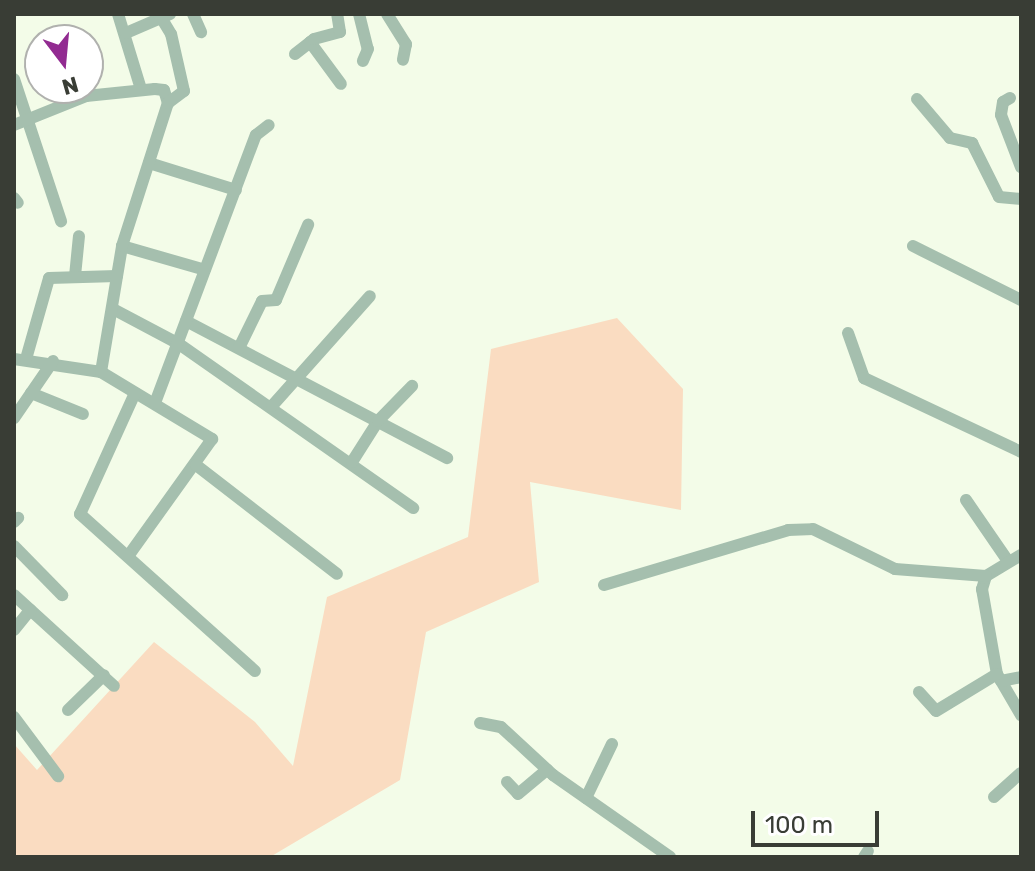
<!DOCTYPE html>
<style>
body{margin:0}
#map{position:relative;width:1035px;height:871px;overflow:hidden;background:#f3fce8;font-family:Rubik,sans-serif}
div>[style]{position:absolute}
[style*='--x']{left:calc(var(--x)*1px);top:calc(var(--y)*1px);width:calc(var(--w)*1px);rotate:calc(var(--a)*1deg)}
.green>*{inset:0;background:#fadcc1}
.minor>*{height:12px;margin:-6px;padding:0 6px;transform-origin:6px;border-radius:6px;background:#a5bfae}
span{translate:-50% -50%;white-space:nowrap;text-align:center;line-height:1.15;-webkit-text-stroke:8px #fff;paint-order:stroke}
.frame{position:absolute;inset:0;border:16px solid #393d35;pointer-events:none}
.north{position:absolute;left:24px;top:24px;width:80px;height:80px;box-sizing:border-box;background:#fff;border:2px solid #b0b1ae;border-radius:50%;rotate:164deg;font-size:22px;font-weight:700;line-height:32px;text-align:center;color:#393d35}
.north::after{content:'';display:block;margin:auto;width:28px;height:36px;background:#922b91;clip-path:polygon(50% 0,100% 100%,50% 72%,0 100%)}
.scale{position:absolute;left:751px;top:811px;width:128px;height:36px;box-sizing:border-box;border:4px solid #393d35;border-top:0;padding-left:10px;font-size:24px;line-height:28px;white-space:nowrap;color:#393d35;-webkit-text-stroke:6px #fff;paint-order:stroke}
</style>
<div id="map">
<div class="green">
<div style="clip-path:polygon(617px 318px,683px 389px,681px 510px,530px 482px,539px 582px,426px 632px,400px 780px,270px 857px,14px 856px,14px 744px,37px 770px,154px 642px,255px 722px,293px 766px,327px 597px,468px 537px,491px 349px)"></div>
</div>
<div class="minor">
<div style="--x:118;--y:14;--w:78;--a:73"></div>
<div style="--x:193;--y:14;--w:20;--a:66"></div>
<div style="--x:359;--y:14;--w:36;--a:76"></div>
<div style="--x:368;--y:49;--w:13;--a:113"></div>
<div style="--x:387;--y:14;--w:36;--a:58"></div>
<div style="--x:406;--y:44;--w:16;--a:101"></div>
<div style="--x:126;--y:33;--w:48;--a:-23.4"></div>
<div style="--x:310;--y:42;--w:52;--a:53.6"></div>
<div style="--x:295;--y:54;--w:24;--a:-38"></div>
<div style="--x:314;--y:39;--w:27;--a:-15"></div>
<div style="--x:340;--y:32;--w:18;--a:-99"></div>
<div style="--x:14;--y:79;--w:150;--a:71.7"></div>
<div style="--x:1010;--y:98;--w:8;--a:150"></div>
<div style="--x:1003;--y:102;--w:13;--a:99"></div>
<div style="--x:1001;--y:115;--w:56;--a:69"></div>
<div style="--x:917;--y:99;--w:51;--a:49.8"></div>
<div style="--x:950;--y:138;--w:23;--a:13"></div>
<div style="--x:972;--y:143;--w:60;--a:63.4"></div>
<div style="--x:999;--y:197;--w:22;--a:5"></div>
<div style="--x:14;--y:125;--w:78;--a:-21.9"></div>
<div style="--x:86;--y:96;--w:69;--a:-5.8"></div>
<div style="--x:155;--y:89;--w:9;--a:6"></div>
<div style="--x:164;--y:90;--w:14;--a:73"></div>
<div style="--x:149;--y:163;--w:91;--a:17.2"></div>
<div style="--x:14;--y:198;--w:6;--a:51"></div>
<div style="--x:122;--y:246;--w:86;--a:16.1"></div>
<div style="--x:913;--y:246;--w:121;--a:26.6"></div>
<div style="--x:75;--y:276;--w:40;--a:-84.3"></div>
<div style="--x:113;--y:309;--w:75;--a:27.9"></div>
<div style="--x:179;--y:344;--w:286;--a:35"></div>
<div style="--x:186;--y:321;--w:295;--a:27.7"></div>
<div style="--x:848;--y:333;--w:48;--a:70.4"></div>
<div style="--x:864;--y:378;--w:174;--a:25.2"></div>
<div style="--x:239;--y:348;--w:52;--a:-63.9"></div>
<div style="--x:262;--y:301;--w:14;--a:-4"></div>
<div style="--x:276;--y:300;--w:82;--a:-66.9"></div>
<div style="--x:14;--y:359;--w:88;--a:8.5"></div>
<div style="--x:101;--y:372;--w:130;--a:31.1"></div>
<div style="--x:212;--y:439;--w:143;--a:125.6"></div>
<div style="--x:26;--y:359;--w:84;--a:-74.1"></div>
<div style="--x:49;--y:278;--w:68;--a:-1.7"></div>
<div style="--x:101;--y:372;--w:128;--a:-80.5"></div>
<div style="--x:122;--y:246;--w:150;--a:-72.2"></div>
<div style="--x:168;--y:103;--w:20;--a:-37"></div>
<div style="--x:184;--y:91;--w:58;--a:-102.8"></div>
<div style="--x:171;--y:34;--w:23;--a:-121"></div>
<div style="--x:31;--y:393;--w:56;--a:22"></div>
<div style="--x:135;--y:393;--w:133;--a:114.4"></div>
<div style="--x:80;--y:514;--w:235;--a:41.9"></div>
<div style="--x:155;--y:403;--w:286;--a:-69.4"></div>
<div style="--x:256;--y:135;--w:16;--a:-38"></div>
<div style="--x:272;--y:406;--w:147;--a:-48.3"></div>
<div style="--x:14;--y:418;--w:69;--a:-55.6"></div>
<div style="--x:352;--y:462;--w:49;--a:-57.6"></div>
<div style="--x:378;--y:421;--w:49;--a:-45.8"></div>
<div style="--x:196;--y:465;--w:178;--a:37.7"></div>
<div style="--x:966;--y:500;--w:74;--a:55.5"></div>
<div style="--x:14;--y:522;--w:6;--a:-45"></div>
<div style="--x:14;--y:546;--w:69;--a:45.6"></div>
<div style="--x:1021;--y:555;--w:41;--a:149"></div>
<div style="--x:986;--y:576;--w:14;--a:107"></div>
<div style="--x:982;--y:589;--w:86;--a:80"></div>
<div style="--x:997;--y:674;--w:48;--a:59.7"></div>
<div style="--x:604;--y:585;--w:192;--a:-16.6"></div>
<div style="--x:788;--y:530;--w:25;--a:-2"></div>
<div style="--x:813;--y:529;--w:91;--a:26"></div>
<div style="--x:895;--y:569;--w:91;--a:4.4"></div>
<div style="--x:14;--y:595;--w:135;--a:42.3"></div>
<div style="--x:14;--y:630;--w:26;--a:-51"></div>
<div style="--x:1001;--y:681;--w:20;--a:-11"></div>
<div style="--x:919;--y:692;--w:25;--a:48"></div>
<div style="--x:936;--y:711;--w:71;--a:-31.2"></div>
<div style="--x:68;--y:710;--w:50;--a:-44.2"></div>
<div style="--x:14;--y:717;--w:74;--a:53.3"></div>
<div style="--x:480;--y:723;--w:21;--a:11"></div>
<div style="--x:501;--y:727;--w:71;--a:42.7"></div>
<div style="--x:553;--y:775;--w:143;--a:35"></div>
<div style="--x:507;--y:782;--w:16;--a:47"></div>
<div style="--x:518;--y:794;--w:38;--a:-40"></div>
<div style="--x:994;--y:797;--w:36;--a:-42"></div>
<div style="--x:586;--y:798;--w:60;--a:-64.3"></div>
<div style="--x:864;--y:857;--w:7;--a:-56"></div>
</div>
<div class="frame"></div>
<div class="north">N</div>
<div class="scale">100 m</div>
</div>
